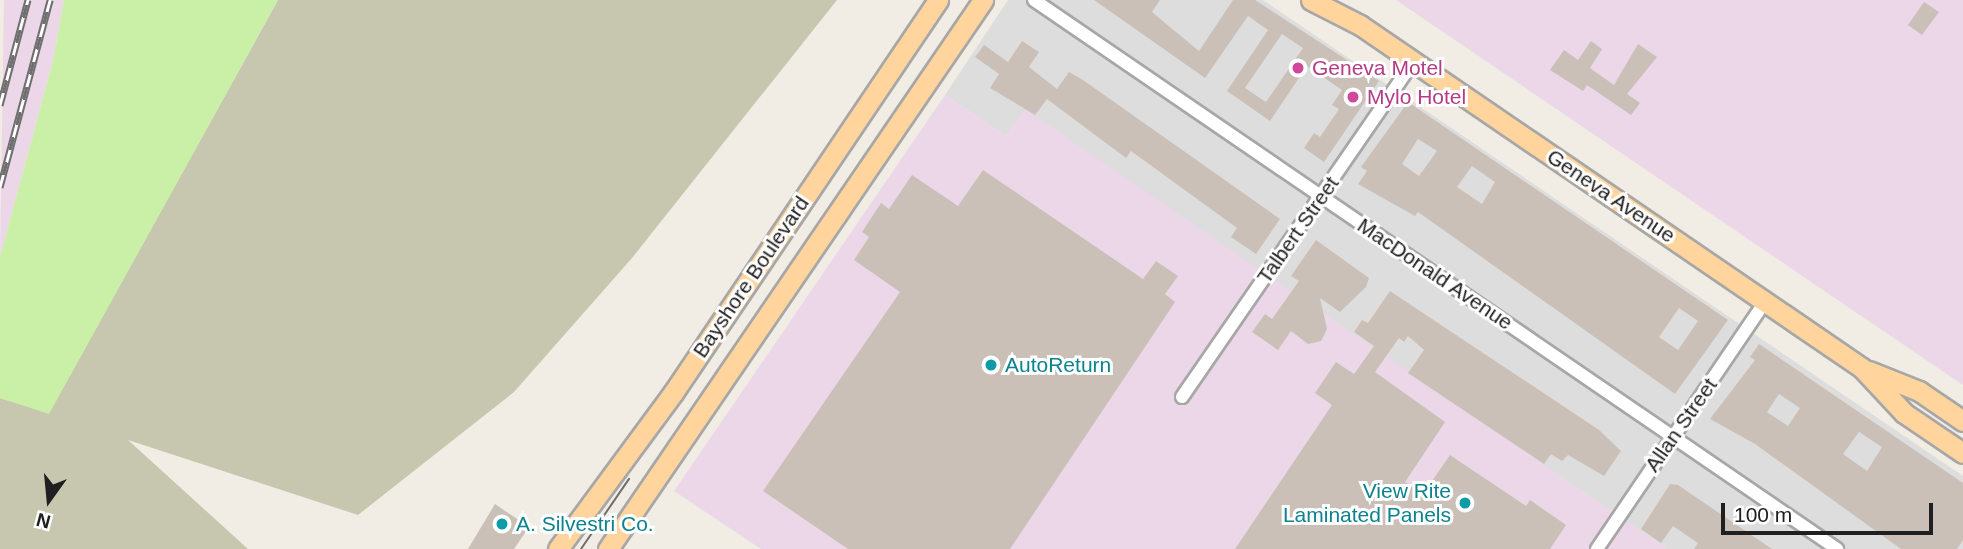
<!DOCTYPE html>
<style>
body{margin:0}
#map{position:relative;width:1963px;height:549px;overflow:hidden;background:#f1ede5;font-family:Helvetica,sans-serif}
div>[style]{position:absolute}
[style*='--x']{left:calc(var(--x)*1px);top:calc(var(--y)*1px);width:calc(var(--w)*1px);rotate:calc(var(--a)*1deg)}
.residential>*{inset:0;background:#dedddd}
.industrial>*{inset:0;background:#ebd7e7}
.construction>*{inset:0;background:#c7c7b0}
.grass>*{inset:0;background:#caf0a7}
.building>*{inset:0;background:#cac0b8}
.roads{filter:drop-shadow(2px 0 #a7a7a7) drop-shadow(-2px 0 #a7a7a7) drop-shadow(0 2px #a7a7a7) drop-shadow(0 -2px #a7a7a7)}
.street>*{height:12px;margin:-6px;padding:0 6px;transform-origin:6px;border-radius:6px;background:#fff}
.primary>*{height:19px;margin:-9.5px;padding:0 9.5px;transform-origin:9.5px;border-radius:9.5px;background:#ffd59d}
.tram>*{height:2px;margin:-1px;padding:0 1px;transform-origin:1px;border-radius:1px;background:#6e6e6e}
.rail>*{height:7px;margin-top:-3.5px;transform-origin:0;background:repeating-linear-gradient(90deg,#fff 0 13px,#6e6e6e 0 26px);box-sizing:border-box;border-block:2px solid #6e6e6e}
.dots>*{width:19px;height:19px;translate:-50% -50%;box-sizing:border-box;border:4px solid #fff;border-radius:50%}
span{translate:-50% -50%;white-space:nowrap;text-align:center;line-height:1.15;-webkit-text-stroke:6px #fff;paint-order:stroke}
.hotel-label{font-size:21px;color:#b23c85}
.left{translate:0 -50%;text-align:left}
.street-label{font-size:21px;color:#202020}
.culture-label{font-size:21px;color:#0d838f}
.right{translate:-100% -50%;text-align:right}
.north{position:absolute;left:14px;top:465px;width:70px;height:70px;-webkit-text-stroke:5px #fff;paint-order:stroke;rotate:195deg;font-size:19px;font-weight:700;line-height:28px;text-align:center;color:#202020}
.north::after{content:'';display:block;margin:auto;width:24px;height:32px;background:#202020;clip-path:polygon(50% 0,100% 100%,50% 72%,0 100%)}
.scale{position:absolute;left:1721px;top:503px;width:212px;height:32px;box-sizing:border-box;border:4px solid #202020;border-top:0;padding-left:9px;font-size:21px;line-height:24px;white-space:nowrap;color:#202020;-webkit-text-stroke:5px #fff;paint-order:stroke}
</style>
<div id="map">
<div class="residential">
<div style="clip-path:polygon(1008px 0,1263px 0,1963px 476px,1963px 549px,1667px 549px,1025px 110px,1006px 136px,945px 95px)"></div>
</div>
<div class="industrial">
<div style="clip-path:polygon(4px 0,64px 0,53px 61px,0 257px)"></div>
<div style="clip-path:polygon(1396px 0,1963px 0,1963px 385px)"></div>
<div style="clip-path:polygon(945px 95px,1006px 136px,1025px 109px,1667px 549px,761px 549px,674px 491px)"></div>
</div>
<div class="construction">
<div style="clip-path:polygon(278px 0,837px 0,632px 258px,514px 392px,358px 515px,128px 440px,248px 549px,0 549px,0 398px,49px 413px)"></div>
</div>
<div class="grass">
<div style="clip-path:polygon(64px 0,278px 0,49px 414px,0 398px,0 257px,53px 61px)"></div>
</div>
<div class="building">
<div style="clip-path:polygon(evenodd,1094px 0,1160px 0,1152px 12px,1199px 51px,1233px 0,1255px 0,1379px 81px,1324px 162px,1304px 148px,1314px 133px,1320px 137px,1339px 109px,1332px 105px,1342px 90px,1307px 66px,1270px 121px,1227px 91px,1268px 30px,1248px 16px,1205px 78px,1094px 0,1282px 34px,1303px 48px,1266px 102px,1245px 88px,1282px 34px)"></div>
<div style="clip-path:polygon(1924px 2px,1939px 12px,1922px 35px,1908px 25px)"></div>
<div style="clip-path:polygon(1022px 41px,1039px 52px,1029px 67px,1057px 89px,1069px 72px,1083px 80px,1280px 219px,1256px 254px,1231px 237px,1237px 228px,1131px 151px,1126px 158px,1047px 99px,1035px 115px,990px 88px,999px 74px,975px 57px,984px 45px,1008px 62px)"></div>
<div style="clip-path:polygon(1591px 41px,1602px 49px,1590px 68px,1614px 85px,1638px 44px,1657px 57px,1627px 94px,1640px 103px,1631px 115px,1587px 85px,1583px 91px,1550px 70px,1564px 50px,1578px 60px)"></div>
<div style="clip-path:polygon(evenodd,1408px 102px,1728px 320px,1675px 394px,1418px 212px,1415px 216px,1358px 184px,1367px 171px,1361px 167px,1408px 102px,1418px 139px,1437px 151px,1419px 176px,1402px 164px,1418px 139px,1408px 102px,1472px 166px,1495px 182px,1482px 204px,1457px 187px,1472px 166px,1408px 102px,1679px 308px,1698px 321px,1678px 350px,1659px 337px,1679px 308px)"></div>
<div style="clip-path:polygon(983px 170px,1143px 279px,1156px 261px,1178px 276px,1165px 294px,1175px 302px,1010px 549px,848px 549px,763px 491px,900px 292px,854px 260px,869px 237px,862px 232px,881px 203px,889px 209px,912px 175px,958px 206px)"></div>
<div style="clip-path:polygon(1316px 240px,1369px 278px,1366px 287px,1340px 312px,1320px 298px,1327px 329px,1321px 341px,1308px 344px,1291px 331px,1278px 350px,1252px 332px,1265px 314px,1272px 319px,1299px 281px,1291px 276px)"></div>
<div style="clip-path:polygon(1390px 291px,1599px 430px,1621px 451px,1604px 476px,1568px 455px,1562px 461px,1551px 454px,1544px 464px,1408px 373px,1424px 350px,1408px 336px,1404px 342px,1399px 338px,1375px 372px,1445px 422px,1405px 482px,1423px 494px,1450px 455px,1526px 506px,1530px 500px,1566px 525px,1550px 549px,1235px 549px,1332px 405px,1315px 393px,1336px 362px,1354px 374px,1374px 346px,1354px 332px,1362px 320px,1368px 323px)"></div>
<div style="clip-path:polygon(evenodd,1759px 344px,1963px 483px,1963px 540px,1957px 549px,1901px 549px,1755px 444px,1710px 419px,1755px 360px,1750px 357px,1759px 344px,1779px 394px,1800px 408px,1788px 426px,1767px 412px,1779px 394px,1759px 344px,1859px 432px,1882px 447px,1867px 471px,1843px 454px,1859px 432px)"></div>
<div style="clip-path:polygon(1670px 484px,1678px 485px,1772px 549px,1694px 549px,1698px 543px,1673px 526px,1661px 543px,1641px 529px)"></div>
<div style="clip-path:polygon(495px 504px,529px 527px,514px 549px,468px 549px)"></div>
</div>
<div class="roads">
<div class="street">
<div style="--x:1034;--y:0;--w:973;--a:34.36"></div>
<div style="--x:1182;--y:397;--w:408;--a:-55.4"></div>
<div style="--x:1597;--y:549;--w:299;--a:-55.8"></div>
</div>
<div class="primary">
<div style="--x:1311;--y:0;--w:55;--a:27"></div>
<div style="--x:1360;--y:25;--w:608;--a:34.34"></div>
<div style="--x:1862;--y:368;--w:62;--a:47"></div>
<div style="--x:1904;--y:413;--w:71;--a:34.1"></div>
<div style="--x:1869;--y:371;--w:54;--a:21.8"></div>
<div style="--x:1919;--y:391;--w:53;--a:34.3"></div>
<div style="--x:558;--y:549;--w:194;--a:-53.6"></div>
<div style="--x:673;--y:393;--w:474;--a:-56"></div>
<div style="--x:608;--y:549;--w:665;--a:-55.66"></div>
</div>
</div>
<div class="tram">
<div style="--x:581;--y:549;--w:85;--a:-55.6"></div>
</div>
<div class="rail">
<div style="--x:0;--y:105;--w:109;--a:-75.1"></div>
<div style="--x:0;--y:187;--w:194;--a:-75"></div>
</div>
<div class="dots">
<div style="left:1298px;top:68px;background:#d1479c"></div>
<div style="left:1353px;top:97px;background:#d1479c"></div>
<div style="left:991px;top:365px;background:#0f9aa8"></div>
<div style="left:1465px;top:503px;background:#0f9aa8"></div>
<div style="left:502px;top:524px;background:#0f9aa8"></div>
</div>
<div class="hotel-label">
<span class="left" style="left:1312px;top:68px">Geneva Motel</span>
<span class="left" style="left:1367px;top:97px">Mylo Hotel</span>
</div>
<div class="street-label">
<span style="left:1611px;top:196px;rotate:34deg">Geneva Avenue</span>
<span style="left:1298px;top:230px;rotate:-55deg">Talbert Street</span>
<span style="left:1435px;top:274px;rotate:34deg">MacDonald Avenue</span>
<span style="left:751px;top:277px;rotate:-56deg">Bayshore Boulevard</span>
<span style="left:1681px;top:425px;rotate:-55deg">Allan Street</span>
</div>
<div class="culture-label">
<span class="left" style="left:1005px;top:365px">AutoReturn</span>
<span class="right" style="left:1451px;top:503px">View Rite<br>Laminated Panels</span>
<span class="left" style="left:516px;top:524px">A. Silvestri Co.</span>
</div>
<div class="north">N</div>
<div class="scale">100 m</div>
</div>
